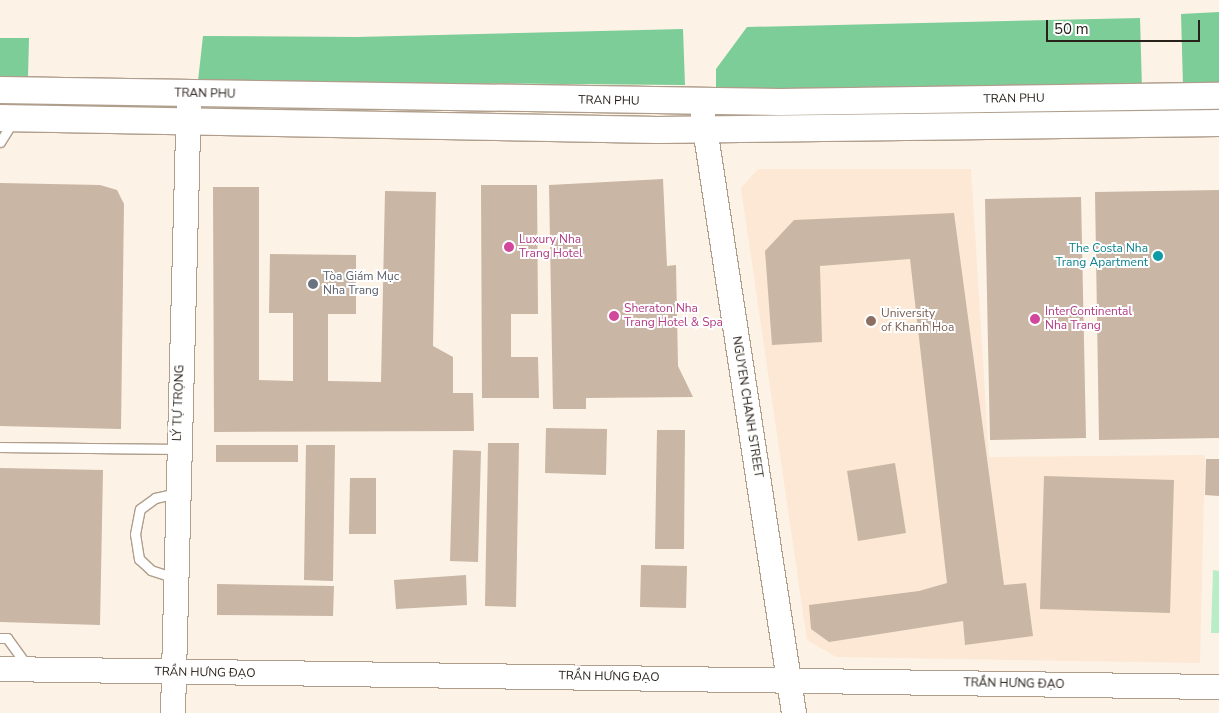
<!DOCTYPE html>
<meta charset="utf-8">
<style>
body{margin:0}
#map{position:relative;width:1219px;height:713px;overflow:hidden;background:#fdf2e6;font-family:"Nunito Sans",sans-serif}
div>[style]{position:absolute}
[style*='--x']{left:calc(var(--x)*1px);top:calc(var(--y)*1px);width:calc(var(--w)*1px);rotate:calc(var(--a)*1deg)}
.built>*{inset:0;background:#fce8d4}
.green>*{inset:0;background:#b7edc7}
.forest>*{inset:0;background:#7ccd98}
.building>*{inset:0;background:#c9b6a4}
.roads{filter:drop-shadow(1px 0 #af9e8c) drop-shadow(-1px 0 #af9e8c) drop-shadow(0 1px #af9e8c) drop-shadow(0 -1px #af9e8c)}
.lane>*{height:9px;margin:-4.5px;padding:0 4.5px;transform-origin:4.5px;border-radius:4.5px;background:#fff}
.secondary>*{height:24px;margin:-12px;padding:0 12px;transform-origin:12px;border-radius:12px;background:#fff}
.primary>*{height:26px;margin:-13px;padding:0 13px;transform-origin:13px;border-radius:13px;background:#fff}
.dots>*{width:14px;height:14px;translate:-50% -50%;box-sizing:border-box;border:2px solid #fff;border-radius:50%}
span{translate:-50% -50%;white-space:nowrap;text-align:center;line-height:1.15;-webkit-text-stroke:4px #fff;paint-order:stroke}
.street-label{font-size:12px;color:#29221b}
.hotel-label{font-size:12px;color:#b23c85}
.left{translate:0 -50%;text-align:left}
.culture-label{font-size:12px;color:#0d838f}
.right{translate:-100% -50%;text-align:right}
.worship-label{font-size:12px;color:#5b616d}
.education-label{font-size:12px;color:#785e54}
.scale{position:absolute;left:1046px;top:20px;width:154px;height:22px;box-sizing:border-box;border:2px solid #29221b;border-top:0;padding-left:6px;font-size:15px;line-height:18px;white-space:nowrap;color:#29221b;-webkit-text-stroke:4px #fff;paint-order:stroke}
</style>
<div id="map">
<div class="built">
<div style="clip-path:polygon(758px 169px,971px 169px,989px 457px,1205px 455px,1200px 663px,836px 657px,807px 640px,741px 188px)"></div>
</div>
<div class="green">
<div style="clip-path:polygon(0 98px,146px 101px,146px 110px,0 108px)"></div>
<div style="clip-path:polygon(1213px 570px,1219px 571px,1219px 633px,1211px 633px)"></div>
</div>
<div class="forest">
<div style="clip-path:polygon(1219px 12px,1219px 86px,1183px 86px,1181px 14px)"></div>
<div style="clip-path:polygon(1140px 18px,1142px 89px,716px 97px,716px 69px,747px 27px)"></div>
<div style="clip-path:polygon(683px 29px,685px 85px,198px 81px,203px 36px,357px 37px)"></div>
<div style="clip-path:polygon(0 38px,29px 38px,28px 77px,0 76px)"></div>
</div>
<div class="building">
<div style="clip-path:polygon(663px 179px,667px 266px,676px 265px,678px 366px,693px 397px,586px 398px,586px 409px,553px 409px,549px 185px)"></div>
<div style="clip-path:polygon(0 183px,100px 185px,117px 190px,124px 204px,121px 429px,0 426px)"></div>
<div style="clip-path:polygon(481px 185px,537px 185px,538px 314px,511px 314px,511px 357px,538px 357px,539px 398px,482px 398px)"></div>
<div style="clip-path:polygon(213px 187px,259px 187px,259px 380px,293px 381px,293px 313px,269px 313px,270px 254px,356px 255px,356px 314px,328px 314px,328px 381px,381px 382px,385px 191px,436px 192px,433px 346px,453px 357px,453px 393px,473px 393px,474px 431px,214px 432px)"></div>
<div style="clip-path:polygon(1219px 190px,1219px 438px,1099px 440px,1095px 192px)"></div>
<div style="clip-path:polygon(1081px 197px,1086px 438px,990px 440px,985px 199px)"></div>
<div style="clip-path:polygon(954px 213px,1004px 585px,1026px 583px,1033px 636px,965px 645px,963px 621px,829px 642px,811px 629px,809px 605px,919px 591px,947px 583px,910px 259px,820px 266px,822px 342px,772px 345px,765px 251px,794px 220px)"></div>
<div style="clip-path:polygon(546px 428px,607px 429px,606px 475px,545px 473px)"></div>
<div style="clip-path:polygon(657px 430px,685px 430px,684px 549px,655px 549px)"></div>
<div style="clip-path:polygon(488px 443px,519px 443px,516px 607px,485px 606px)"></div>
<div style="clip-path:polygon(216px 445px,298px 445px,298px 462px,216px 462px)"></div>
<div style="clip-path:polygon(306px 445px,335px 445px,333px 581px,304px 580px)"></div>
<div style="clip-path:polygon(453px 450px,481px 451px,478px 562px,450px 561px)"></div>
<div style="clip-path:polygon(1206px 459px,1219px 459px,1219px 496px,1205px 495px)"></div>
<div style="clip-path:polygon(895px 463px,906px 533px,858px 541px,847px 471px)"></div>
<div style="clip-path:polygon(0 468px,103px 470px,100px 625px,0 622px)"></div>
<div style="clip-path:polygon(1044px 476px,1174px 480px,1170px 613px,1040px 609px)"></div>
<div style="clip-path:polygon(350px 478px,376px 478px,376px 534px,349px 534px)"></div>
<div style="clip-path:polygon(641px 565px,687px 566px,686px 608px,640px 607px)"></div>
<div style="clip-path:polygon(466px 575px,467px 605px,396px 609px,394px 580px)"></div>
<div style="clip-path:polygon(217px 584px,334px 586px,333px 616px,217px 615px)"></div>
</div>
<div class="roads">
<div class="lane">
<div style="--x:0;--y:142;--w:22;--a:-58"></div>
<div style="--x:0;--y:447;--w:177;--a:0.6"></div>
<div style="--x:175;--y:578;--w:25;--a:-162"></div>
<div style="--x:151;--y:570;--w:16;--a:-137"></div>
<div style="--x:139;--y:559;--w:25;--a:-99"></div>
<div style="--x:135;--y:534;--w:25;--a:-79"></div>
<div style="--x:140;--y:509;--w:19;--a:-36"></div>
<div style="--x:155;--y:498;--w:22;--a:-13"></div>
<div style="--x:0;--y:638;--w:7;--a:0"></div>
<div style="--x:7;--y:638;--w:36;--a:54"></div>
</div>
<div class="secondary">
<div style="--x:701;--y:102;--w:618;--a:81.35"></div>
<div style="--x:0;--y:669;--w:1219;--a:0.85"></div>
<div style="--x:173;--y:713;--w:619;--a:-88.52"></div>
</div>
<div class="primary">
<div style="--x:0;--y:90;--w:780;--a:0.88"></div>
<div style="--x:780;--y:102;--w:439;--a:-0.8"></div>
<div style="--x:0;--y:118;--w:658;--a:1.04"></div>
<div style="--x:658;--y:130;--w:561;--a:-0.71"></div>
</div>
</div>
<div class="dots">
<div style="left:509px;top:247px;background:#d1479c"></div>
<div style="left:1158px;top:256px;background:#0f9aa8"></div>
<div style="left:313px;top:284px;background:#6b7280"></div>
<div style="left:614px;top:316px;background:#d1479c"></div>
<div style="left:1035px;top:319px;background:#d1479c"></div>
<div style="left:871px;top:321px;background:#8d6e63"></div>
</div>
<div class="street-label">
<span style="left:205px;top:94px;rotate:1deg">TRAN PHU</span>
<span style="left:1014px;top:99px;rotate:-1deg">TRAN PHU</span>
<span style="left:609px;top:101px;rotate:1deg">TRAN PHU</span>
<span style="left:179px;top:403px;rotate:-88deg">LÝ TỰ TRỌNG</span>
<span style="left:747px;top:407px;rotate:81deg">NGUYEN CHANH STREET</span>
<span style="left:205px;top:673px;rotate:1deg">TRẦN HƯNG ĐẠO</span>
<span style="left:609px;top:677px;rotate:1deg">TRẦN HƯNG ĐẠO</span>
<span style="left:1014px;top:684px;rotate:1deg">TRẦN HƯNG ĐẠO</span>
</div>
<div class="hotel-label">
<span class="left" style="left:519px;top:247px">Luxury Nha<br>Trang Hotel</span>
<span class="left" style="left:624px;top:316px">Sheraton Nha<br>Trang Hotel &amp; Spa</span>
<span class="left" style="left:1045px;top:319px">InterContinental<br>Nha Trang</span>
</div>
<div class="culture-label">
<span class="right" style="left:1148px;top:256px">The Costa Nha<br>Trang Apartment</span>
</div>
<div class="worship-label">
<span class="left" style="left:323px;top:284px">Tòa Giám Mục<br>Nha Trang</span>
</div>
<div class="education-label">
<span class="left" style="left:881px;top:321px">University<br>of Khanh Hoa</span>
</div>
<div class="scale">50 m</div>
</div>
